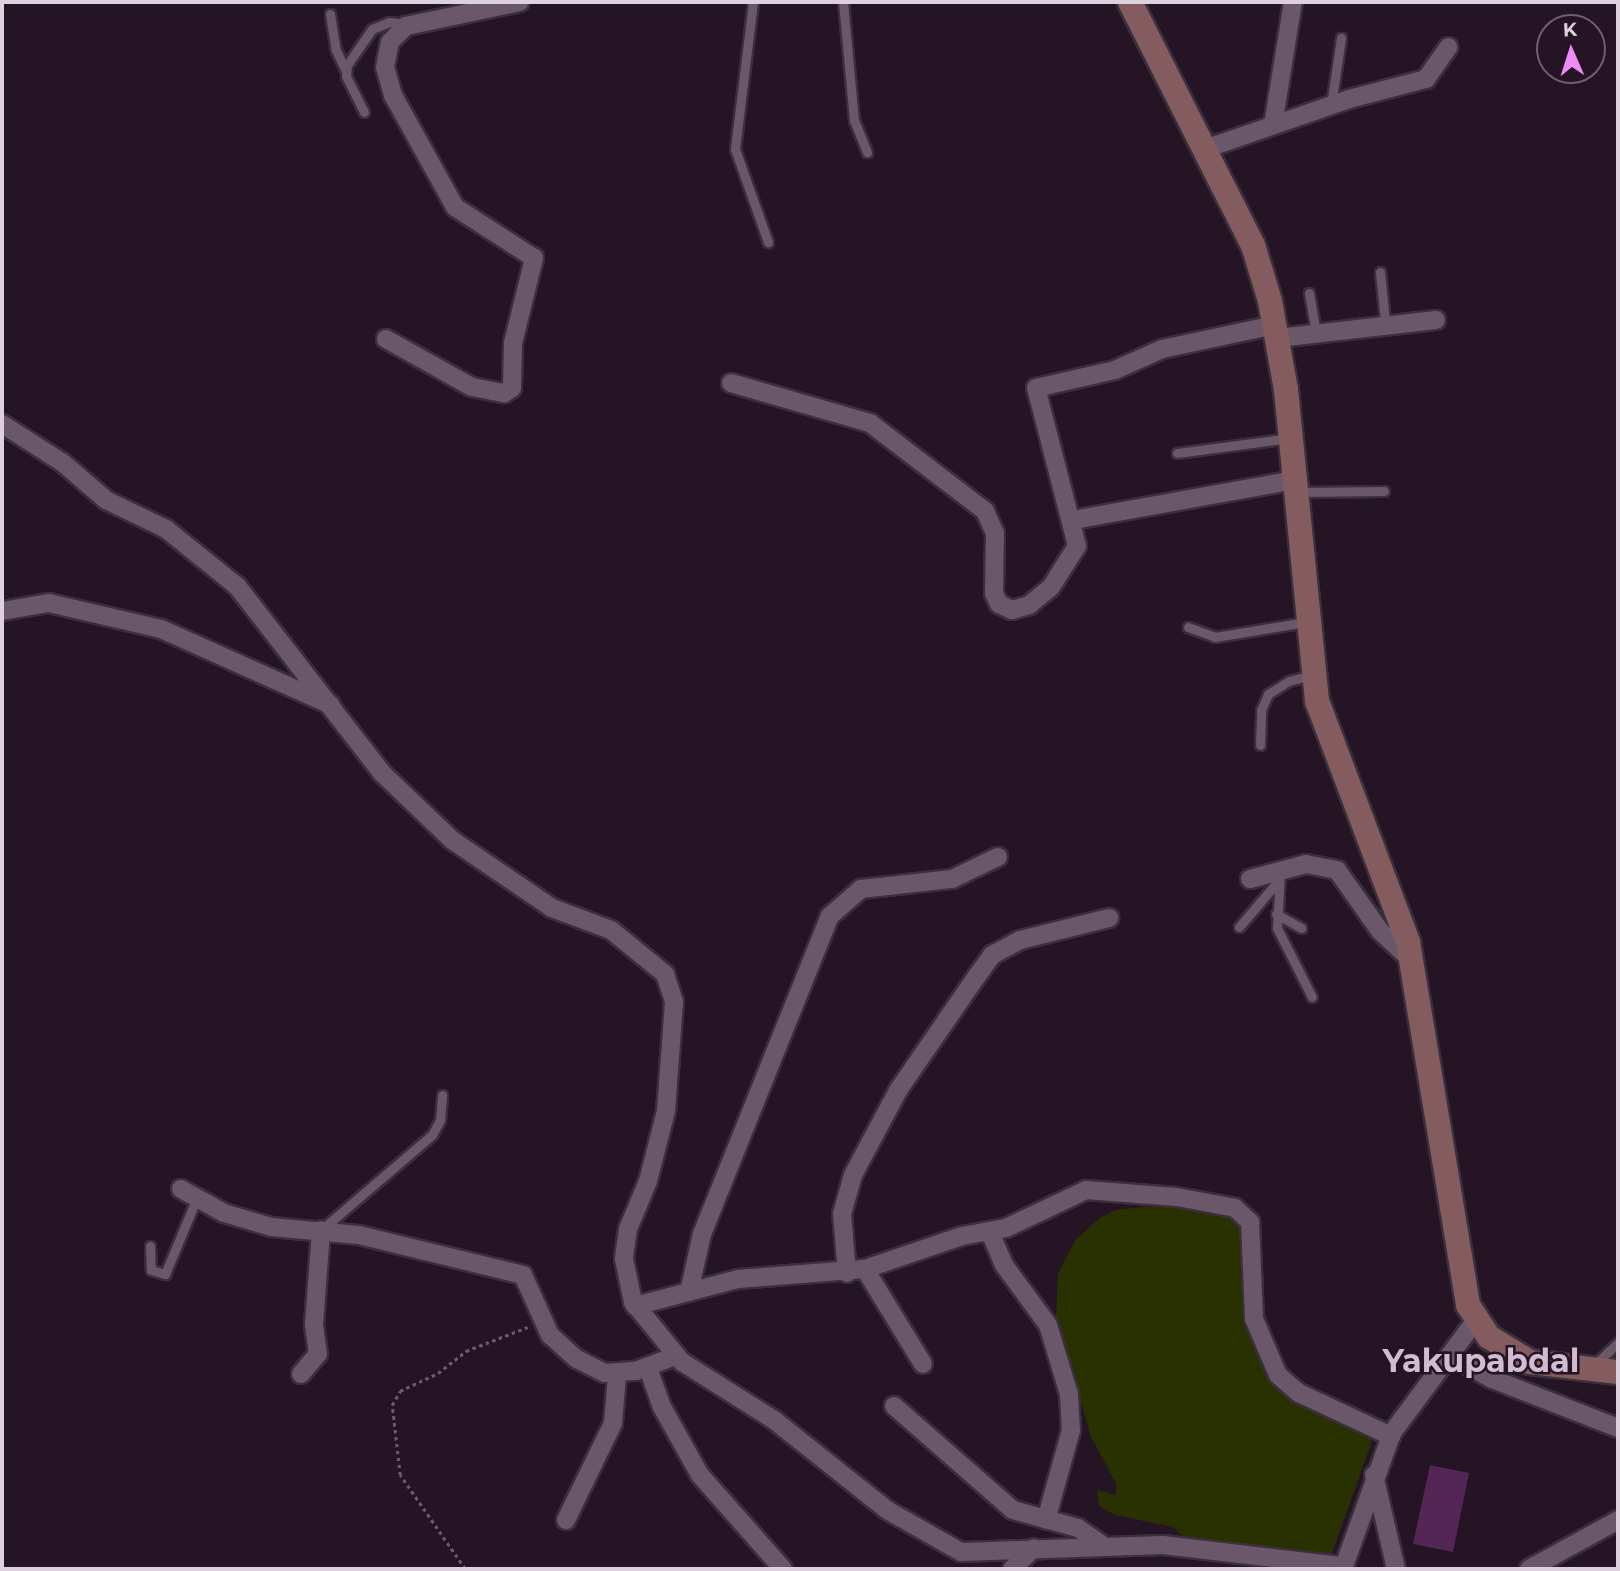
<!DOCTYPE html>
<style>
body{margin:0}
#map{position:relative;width:1620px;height:1571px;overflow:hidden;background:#241424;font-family:Montserrat,sans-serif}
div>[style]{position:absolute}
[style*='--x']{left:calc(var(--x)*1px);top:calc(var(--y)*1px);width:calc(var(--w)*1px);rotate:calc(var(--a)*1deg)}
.green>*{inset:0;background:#2a3100}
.building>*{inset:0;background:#532656}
.path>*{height:2.5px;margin-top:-1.25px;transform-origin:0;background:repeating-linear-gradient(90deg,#6a5c6a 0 3.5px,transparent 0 7px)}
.roads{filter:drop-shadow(2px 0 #3a303b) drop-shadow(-2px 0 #3a303b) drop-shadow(0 2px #3a303b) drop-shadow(0 -2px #3a303b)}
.lane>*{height:9px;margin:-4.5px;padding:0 4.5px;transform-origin:4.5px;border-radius:4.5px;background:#6a576a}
.street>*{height:18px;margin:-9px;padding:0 9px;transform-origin:9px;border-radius:9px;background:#6a576a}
.secondary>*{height:24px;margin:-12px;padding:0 12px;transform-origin:12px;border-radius:12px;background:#845c5f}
span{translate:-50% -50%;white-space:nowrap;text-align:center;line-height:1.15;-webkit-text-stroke:5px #241424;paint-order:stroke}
.district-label{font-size:32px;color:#d1bcd1;font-weight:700}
.frame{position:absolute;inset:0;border:4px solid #dcd1dc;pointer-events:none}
.north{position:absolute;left:1536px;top:14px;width:70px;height:70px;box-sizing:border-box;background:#241424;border:2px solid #6e606e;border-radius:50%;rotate:357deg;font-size:19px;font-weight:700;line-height:28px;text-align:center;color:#dcd1dc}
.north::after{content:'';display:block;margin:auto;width:24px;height:32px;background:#ef8bf6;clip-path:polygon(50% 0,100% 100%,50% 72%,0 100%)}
</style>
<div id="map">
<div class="green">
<div style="clip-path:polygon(1162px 1205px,1242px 1220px,1249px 1319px,1266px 1369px,1361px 1428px,1372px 1441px,1331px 1556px,1188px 1541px,1173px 1527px,1115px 1515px,1099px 1506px,1097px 1490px,1115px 1495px,1117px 1485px,1091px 1437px,1056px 1316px,1058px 1273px,1076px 1239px,1100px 1218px,1115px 1210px)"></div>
</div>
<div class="building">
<div style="clip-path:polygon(1430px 1465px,1469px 1473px,1453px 1552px,1413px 1544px)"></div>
</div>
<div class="path">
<div style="--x:465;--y:1569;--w:114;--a:-124.7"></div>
<div style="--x:400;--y:1475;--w:70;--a:-96.5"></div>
<div style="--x:392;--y:1405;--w:16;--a:-60"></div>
<div style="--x:400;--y:1391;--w:42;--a:-25.3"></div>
<div style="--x:438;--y:1373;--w:36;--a:-38"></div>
<div style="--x:466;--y:1351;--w:66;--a:-21.2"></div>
</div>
<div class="roads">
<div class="lane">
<div style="--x:753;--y:2;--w:148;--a:97"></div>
<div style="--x:735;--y:149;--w:99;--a:70.5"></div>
<div style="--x:843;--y:2;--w:119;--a:84.7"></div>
<div style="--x:854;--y:120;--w:35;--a:68"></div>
<div style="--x:330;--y:14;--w:36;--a:81"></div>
<div style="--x:336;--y:50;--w:23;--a:65"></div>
<div style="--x:1331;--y:105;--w:68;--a:-81.5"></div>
<div style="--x:364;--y:112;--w:40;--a:-116.6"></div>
<div style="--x:346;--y:76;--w:11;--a:-85"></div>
<div style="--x:347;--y:65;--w:44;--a:-55.2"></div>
<div style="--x:372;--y:29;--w:18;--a:-22"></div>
<div style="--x:389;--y:22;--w:18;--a:6"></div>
<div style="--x:1380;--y:272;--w:49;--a:84.2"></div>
<div style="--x:1309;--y:293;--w:40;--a:80"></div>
<div style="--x:1177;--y:453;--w:114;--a:-7.6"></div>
<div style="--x:1299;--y:492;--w:85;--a:-0.7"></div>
<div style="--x:1188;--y:627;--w:29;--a:20"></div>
<div style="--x:1215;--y:637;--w:92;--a:-9.4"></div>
<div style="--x:1260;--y:745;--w:35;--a:-88"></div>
<div style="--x:1261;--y:710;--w:17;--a:-66"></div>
<div style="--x:1268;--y:694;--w:25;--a:-32"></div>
<div style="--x:1289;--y:681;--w:24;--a:-15"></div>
<div style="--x:1280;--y:873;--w:55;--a:93.1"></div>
<div style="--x:1277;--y:928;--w:77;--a:63.1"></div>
<div style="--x:1276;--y:914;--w:29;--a:29"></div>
<div style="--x:1239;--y:927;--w:62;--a:-49.6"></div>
<div style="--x:321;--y:1230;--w:146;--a:-40.6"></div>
<div style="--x:432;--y:1135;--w:17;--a:-62"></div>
<div style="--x:440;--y:1120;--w:25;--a:-85"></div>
<div style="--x:150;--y:1246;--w:24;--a:88"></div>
<div style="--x:151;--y:1270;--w:15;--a:16"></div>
<div style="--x:165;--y:1274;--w:80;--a:-67.3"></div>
<div style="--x:1594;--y:1365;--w:33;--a:-43"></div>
</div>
<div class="street">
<div style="--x:1273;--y:125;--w:125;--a:-80.8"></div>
<div style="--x:1205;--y:149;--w:152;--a:-19.1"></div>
<div style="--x:1349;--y:99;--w:80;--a:-14.6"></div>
<div style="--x:1426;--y:79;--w:39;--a:-55"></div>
<div style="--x:1278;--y:338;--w:159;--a:-6.5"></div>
<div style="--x:386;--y:339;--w:98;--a:29.2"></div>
<div style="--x:472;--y:387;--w:33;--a:11"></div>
<div style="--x:504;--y:393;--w:9;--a:-32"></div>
<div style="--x:512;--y:388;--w:45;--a:-88.7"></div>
<div style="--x:513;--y:343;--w:88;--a:-76.1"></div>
<div style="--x:534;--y:258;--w:94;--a:-147.2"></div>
<div style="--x:455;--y:207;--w:128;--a:-119"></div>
<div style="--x:393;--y:95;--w:29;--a:-106"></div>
<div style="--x:385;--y:67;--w:25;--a:-79"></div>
<div style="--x:390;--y:42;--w:23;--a:-45"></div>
<div style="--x:406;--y:26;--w:116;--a:-11.9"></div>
<div style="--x:731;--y:383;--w:145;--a:16.1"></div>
<div style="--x:870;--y:423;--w:145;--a:37.4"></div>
<div style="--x:985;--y:511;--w:24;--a:66"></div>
<div style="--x:995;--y:533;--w:60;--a:91"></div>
<div style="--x:994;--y:593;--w:12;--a:66"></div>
<div style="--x:999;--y:604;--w:14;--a:25"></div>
<div style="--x:1012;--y:610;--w:18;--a:-16"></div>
<div style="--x:1029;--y:605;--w:28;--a:-39"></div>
<div style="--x:1051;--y:587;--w:49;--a:-57.6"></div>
<div style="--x:1077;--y:546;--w:163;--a:-104.5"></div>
<div style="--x:1036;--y:388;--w:81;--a:-12.8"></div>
<div style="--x:1115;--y:370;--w:51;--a:-24.1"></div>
<div style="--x:1162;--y:349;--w:116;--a:-12"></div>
<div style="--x:2;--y:424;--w:72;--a:32.6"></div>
<div style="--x:63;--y:463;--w:57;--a:40.7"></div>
<div style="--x:106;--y:500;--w:67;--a:25.8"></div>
<div style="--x:166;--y:529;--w:91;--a:38.8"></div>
<div style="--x:237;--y:586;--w:237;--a:52.2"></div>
<div style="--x:382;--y:773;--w:97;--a:43.7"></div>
<div style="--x:452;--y:840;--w:121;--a:34.2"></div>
<div style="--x:552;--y:908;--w:63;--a:20.4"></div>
<div style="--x:611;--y:930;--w:70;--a:39.2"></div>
<div style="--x:665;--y:974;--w:29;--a:72"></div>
<div style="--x:674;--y:1002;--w:109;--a:94.2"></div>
<div style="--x:666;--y:1111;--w:72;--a:104.4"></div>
<div style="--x:648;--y:1181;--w:52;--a:112.6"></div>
<div style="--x:628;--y:1229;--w:30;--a:98"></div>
<div style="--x:624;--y:1259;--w:44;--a:78.2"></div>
<div style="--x:633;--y:1302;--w:77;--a:50.8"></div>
<div style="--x:682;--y:1362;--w:109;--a:32.2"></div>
<div style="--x:774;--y:1420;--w:144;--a:38.5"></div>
<div style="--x:887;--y:1510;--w:85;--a:29.6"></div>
<div style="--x:961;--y:1552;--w:202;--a:-2"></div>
<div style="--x:1163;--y:1545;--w:181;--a:6.7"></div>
<div style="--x:1073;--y:520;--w:227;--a:-10.2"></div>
<div style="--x:2;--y:611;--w:48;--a:-9.7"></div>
<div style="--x:49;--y:603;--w:115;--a:13.1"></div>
<div style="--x:161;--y:629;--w:186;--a:24.1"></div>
<div style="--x:1250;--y:879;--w:58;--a:-15"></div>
<div style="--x:1306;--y:864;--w:32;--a:11"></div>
<div style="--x:1337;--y:870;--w:75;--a:54.8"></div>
<div style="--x:1380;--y:931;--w:42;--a:43.1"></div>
<div style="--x:181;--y:1189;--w:49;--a:29.2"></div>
<div style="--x:224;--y:1213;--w:49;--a:16.6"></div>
<div style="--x:271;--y:1227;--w:88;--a:5.2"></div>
<div style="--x:359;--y:1235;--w:169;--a:13.7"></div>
<div style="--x:523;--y:1275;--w:66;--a:65.8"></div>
<div style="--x:550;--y:1335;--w:36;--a:42"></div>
<div style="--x:577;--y:1359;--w:31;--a:27"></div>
<div style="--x:605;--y:1373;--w:31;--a:-4"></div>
<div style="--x:636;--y:1371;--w:42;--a:-21"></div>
<div style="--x:990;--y:1232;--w:36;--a:67"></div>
<div style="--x:1004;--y:1265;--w:74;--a:53.7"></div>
<div style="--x:1048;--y:1325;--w:72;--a:73.1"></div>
<div style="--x:1069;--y:1394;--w:36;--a:87"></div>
<div style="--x:1071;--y:1430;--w:93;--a:105.5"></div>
<div style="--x:865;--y:1269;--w:111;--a:58.6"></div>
<div style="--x:847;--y:1273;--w:59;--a:-94.8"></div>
<div style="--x:842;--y:1214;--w:41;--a:-74.2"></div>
<div style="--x:853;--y:1175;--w:98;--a:-61.9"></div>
<div style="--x:899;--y:1089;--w:137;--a:-55.4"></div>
<div style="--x:977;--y:976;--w:26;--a:-54"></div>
<div style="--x:992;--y:955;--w:32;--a:-28"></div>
<div style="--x:1020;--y:940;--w:92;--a:-13.9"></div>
<div style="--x:689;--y:1292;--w:59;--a:-77.4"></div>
<div style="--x:702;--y:1234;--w:343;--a:-68.1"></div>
<div style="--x:830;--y:916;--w:41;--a:-41.1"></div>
<div style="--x:861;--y:889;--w:92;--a:-6.3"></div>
<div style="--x:952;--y:879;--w:51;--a:-25.6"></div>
<div style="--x:635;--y:1306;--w:106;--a:-14.7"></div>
<div style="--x:738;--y:1279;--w:127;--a:-4.5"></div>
<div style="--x:865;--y:1269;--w:102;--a:-18.8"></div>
<div style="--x:962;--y:1236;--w:45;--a:-10.3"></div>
<div style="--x:1006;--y:1228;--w:89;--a:-25.4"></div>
<div style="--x:1086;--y:1190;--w:91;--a:4.4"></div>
<div style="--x:1177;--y:1197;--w:59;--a:10.7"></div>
<div style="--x:1235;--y:1208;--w:21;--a:43"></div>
<div style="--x:1250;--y:1222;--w:97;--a:87.6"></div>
<div style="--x:1254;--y:1319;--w:61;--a:66.8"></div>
<div style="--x:1278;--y:1375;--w:28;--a:41"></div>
<div style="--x:1299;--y:1393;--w:102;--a:25.1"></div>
<div style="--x:1450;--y:1355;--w:46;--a:29.9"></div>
<div style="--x:1490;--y:1378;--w:137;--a:21.3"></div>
<div style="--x:648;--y:1368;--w:41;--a:70.3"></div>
<div style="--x:662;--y:1407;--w:78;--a:60.8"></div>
<div style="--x:700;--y:1475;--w:125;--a:48.6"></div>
<div style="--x:301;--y:1374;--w:26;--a:-50"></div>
<div style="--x:318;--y:1354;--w:30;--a:-98"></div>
<div style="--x:314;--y:1324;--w:94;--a:-85.7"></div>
<div style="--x:894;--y:1406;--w:158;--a:41.2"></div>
<div style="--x:1013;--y:1510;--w:67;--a:15.5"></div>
<div style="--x:1078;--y:1528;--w:29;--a:35"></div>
<div style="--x:1374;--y:1475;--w:97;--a:76.8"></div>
<div style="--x:566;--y:1520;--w:108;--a:-64.1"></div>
<div style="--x:613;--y:1423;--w:48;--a:-85.2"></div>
<div style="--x:1012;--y:1569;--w:30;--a:-44"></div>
<div style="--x:1343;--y:1569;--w:145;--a:-70.2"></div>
<div style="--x:1392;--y:1433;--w:141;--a:-53.4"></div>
<div style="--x:1529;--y:1569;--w:102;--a:-28.8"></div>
</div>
<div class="secondary">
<div style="--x:1130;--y:2;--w:272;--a:63.2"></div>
<div style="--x:1253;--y:245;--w:59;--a:73.1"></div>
<div style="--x:1270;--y:301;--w:90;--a:79.8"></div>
<div style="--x:1286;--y:390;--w:313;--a:84.3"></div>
<div style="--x:1317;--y:701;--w:258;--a:69.3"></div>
<div style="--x:1408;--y:942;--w:368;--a:80.6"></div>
<div style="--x:1468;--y:1305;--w:38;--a:57"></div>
<div style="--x:1489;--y:1337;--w:48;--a:31.4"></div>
<div style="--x:1530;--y:1362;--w:89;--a:6.5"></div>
</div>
</div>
<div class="district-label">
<span style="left:1481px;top:1361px">Yakupabdal</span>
</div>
<div class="frame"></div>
<div class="north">K</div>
</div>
